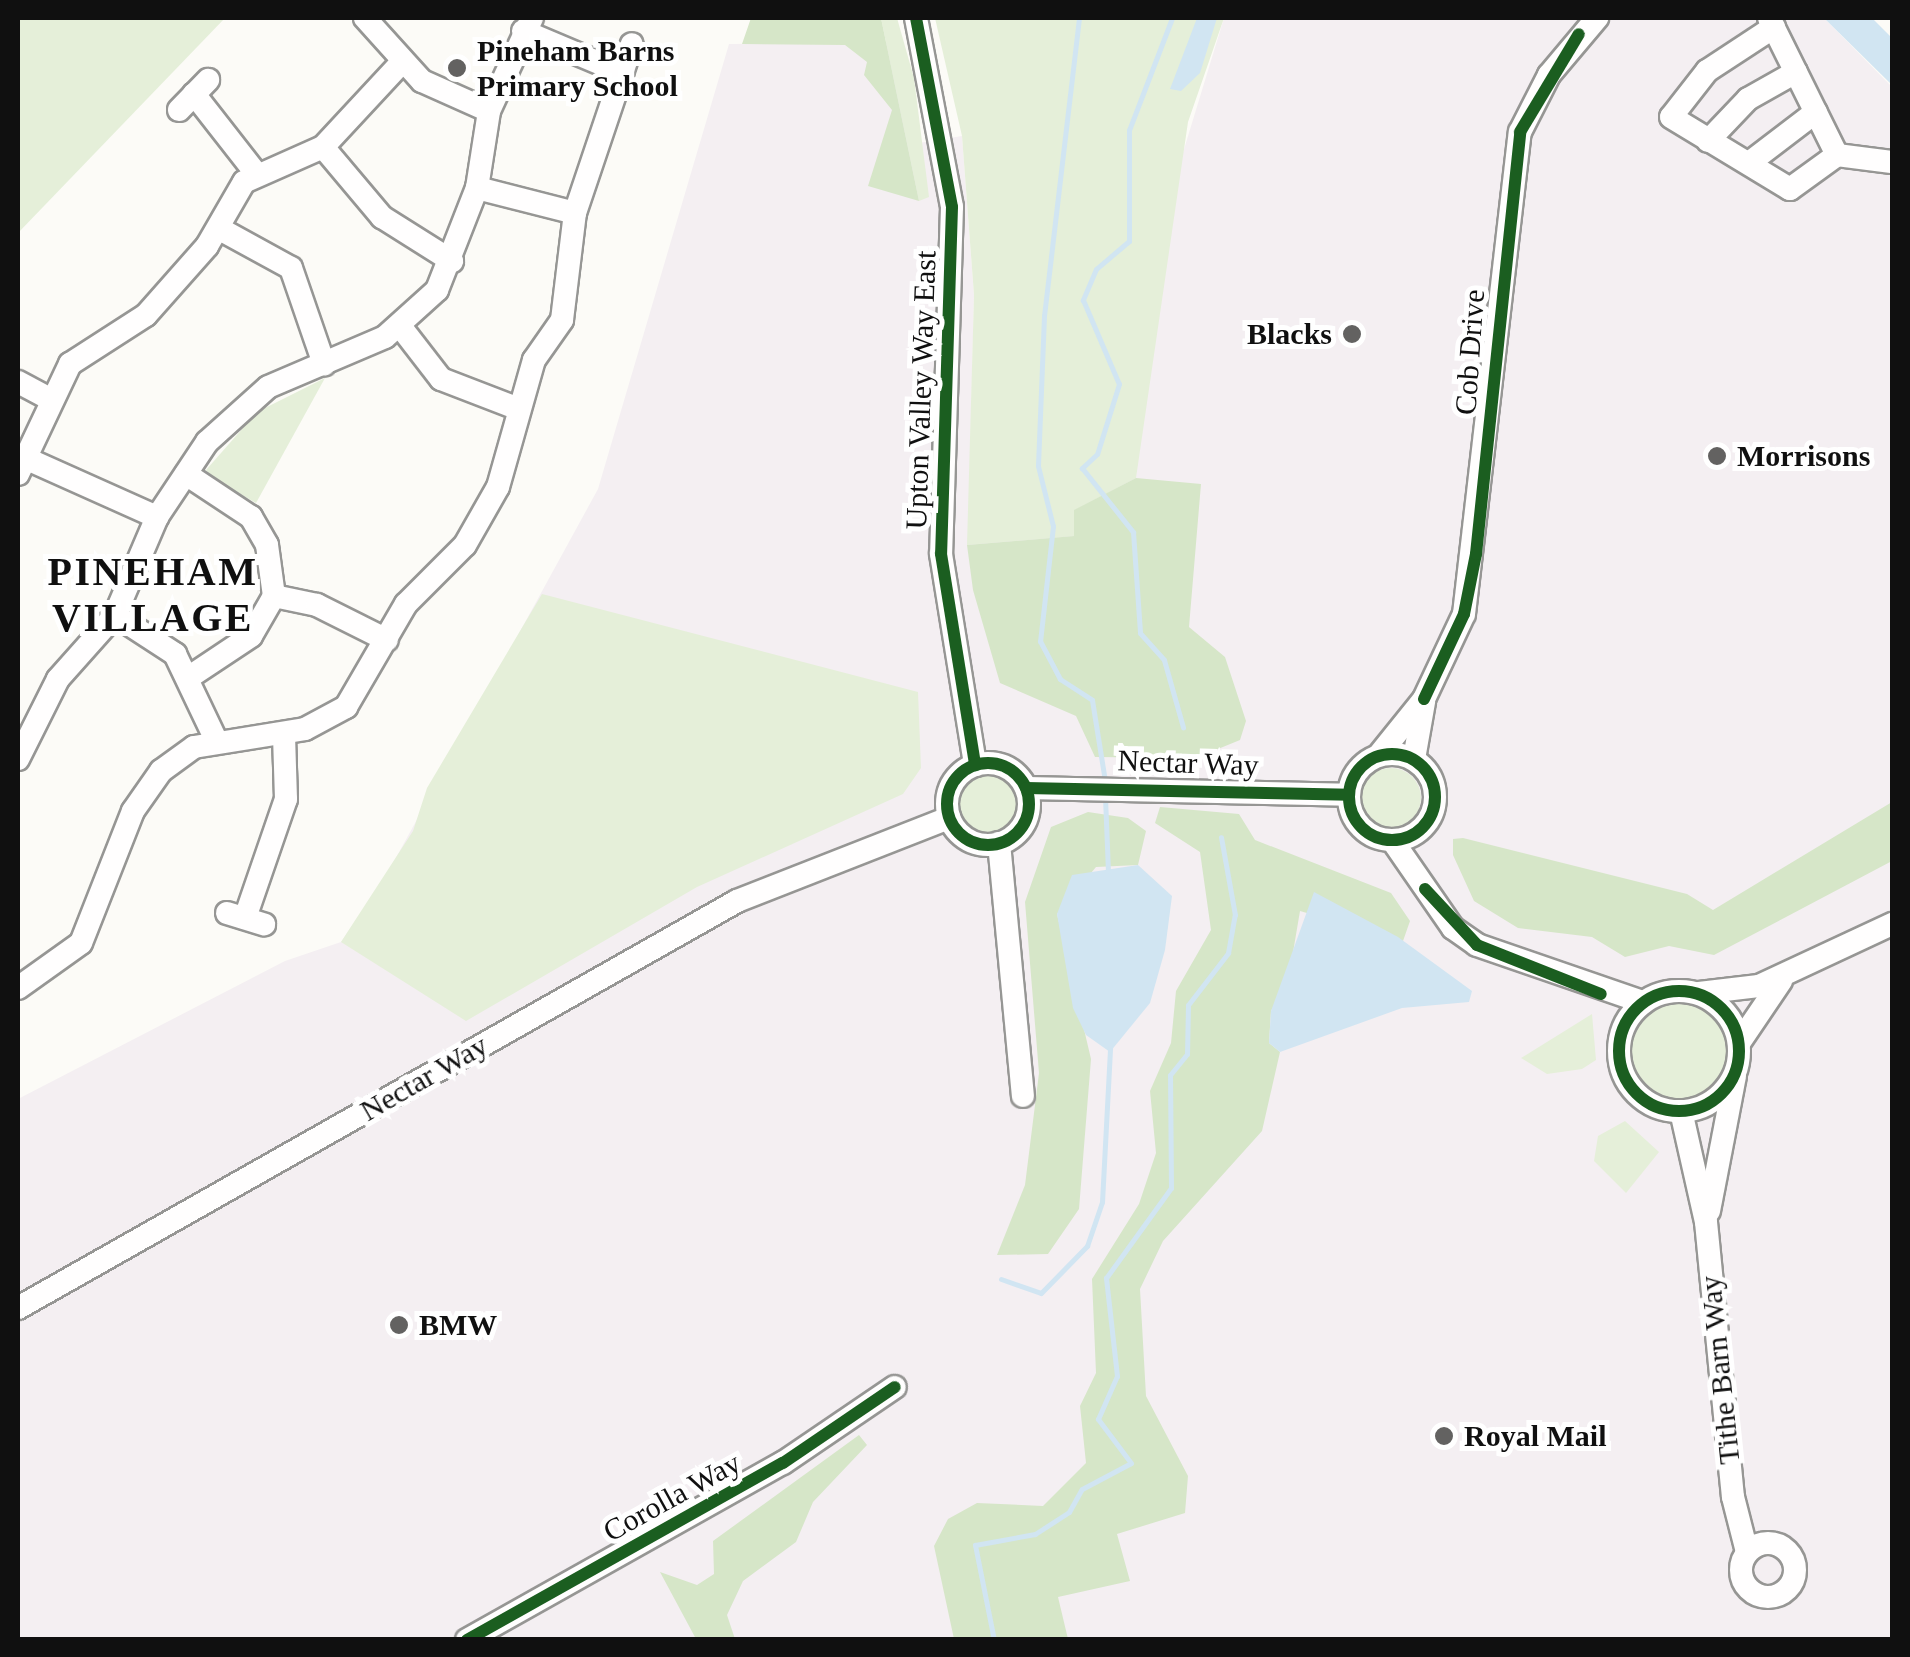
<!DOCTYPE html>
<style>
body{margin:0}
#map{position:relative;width:1910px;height:1657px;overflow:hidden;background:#fcfbf7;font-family:Georgia,serif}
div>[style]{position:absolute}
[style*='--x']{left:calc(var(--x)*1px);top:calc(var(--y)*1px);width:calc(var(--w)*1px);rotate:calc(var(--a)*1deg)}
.industrial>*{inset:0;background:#f4eff2}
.green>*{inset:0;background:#e5efd9}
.round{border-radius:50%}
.forest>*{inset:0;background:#d6e6c8}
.water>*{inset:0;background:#d1e5f2}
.stream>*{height:5px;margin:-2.5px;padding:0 2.5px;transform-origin:2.5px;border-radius:2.5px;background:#d1e5f2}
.roads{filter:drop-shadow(2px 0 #969694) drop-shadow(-2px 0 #969694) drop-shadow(0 2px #969694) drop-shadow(0 -2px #969694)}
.minor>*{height:22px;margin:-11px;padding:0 11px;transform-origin:11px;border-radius:11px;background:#fffefe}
.minor>.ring{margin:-11px;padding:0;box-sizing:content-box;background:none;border:22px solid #fffefe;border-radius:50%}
.cycleway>*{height:12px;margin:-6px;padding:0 6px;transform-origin:6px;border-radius:6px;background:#1b5e20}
.cycleway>.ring{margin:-6px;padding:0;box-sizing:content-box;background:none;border:12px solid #1b5e20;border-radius:50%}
.dots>*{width:28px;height:28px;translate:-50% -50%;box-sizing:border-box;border:5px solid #fff;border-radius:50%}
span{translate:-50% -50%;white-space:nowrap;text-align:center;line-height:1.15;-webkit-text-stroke:10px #fff;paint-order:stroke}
.poi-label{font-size:30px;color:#101010;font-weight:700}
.left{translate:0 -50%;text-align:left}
.right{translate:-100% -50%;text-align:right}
.street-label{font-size:30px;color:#101010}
.district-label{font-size:40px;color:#101010;font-weight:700;letter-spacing:2.5px}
.frame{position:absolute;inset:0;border:20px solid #101010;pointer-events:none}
</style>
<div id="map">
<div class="industrial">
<div style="clip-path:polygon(1224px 18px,1824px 18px,1892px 87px,1892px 1639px,18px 1640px,18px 1099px,285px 961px,341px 942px,386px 876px,598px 489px,729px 44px,887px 43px,913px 144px,962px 136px,974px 295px,968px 544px,1074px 510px)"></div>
</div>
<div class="green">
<div style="clip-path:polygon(18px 18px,225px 18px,18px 233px)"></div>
<div style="clip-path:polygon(881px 18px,897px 18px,914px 78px,929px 197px,919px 201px)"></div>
<div style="clip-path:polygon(935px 18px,1224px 18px,1188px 122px,1136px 478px,1075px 510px,1075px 536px,967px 545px,974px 295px,962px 136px)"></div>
<div style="clip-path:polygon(325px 378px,256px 503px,211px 477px,206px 470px,257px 412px)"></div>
<div style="clip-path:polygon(542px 594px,918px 692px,921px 768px,903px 794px,697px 887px,466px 1021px,341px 942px,413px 831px,427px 788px)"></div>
<div class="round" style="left:1361px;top:768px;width:60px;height:60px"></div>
<div class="round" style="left:954px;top:771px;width:66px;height:66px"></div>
<div class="round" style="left:1629px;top:1001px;width:100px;height:100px"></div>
<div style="clip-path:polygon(1592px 1014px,1596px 1060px,1582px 1069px,1547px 1074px,1521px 1058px)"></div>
<div style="clip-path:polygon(1625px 1121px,1659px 1152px,1626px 1193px,1594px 1161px,1598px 1136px)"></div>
</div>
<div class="forest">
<div style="clip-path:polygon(751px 18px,881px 18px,919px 201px,868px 186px,892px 110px,864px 75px,867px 62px,845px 45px,742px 44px)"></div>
<div style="clip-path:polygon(1136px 478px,1201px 484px,1189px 627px,1225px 657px,1246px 721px,1240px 740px,1196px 758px,1095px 757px,1076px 716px,1000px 683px,973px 590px,967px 545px,1074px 536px,1074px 510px)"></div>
<div style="clip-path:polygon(1892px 802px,1892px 861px,1714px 955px,1669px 946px,1625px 957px,1592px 937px,1518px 928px,1474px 901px,1453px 855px,1453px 839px,1463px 838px,1687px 894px,1713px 910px)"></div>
<div style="clip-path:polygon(1160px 807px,1239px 814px,1255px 840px,1391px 893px,1410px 921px,1403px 941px,1300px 911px,1288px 982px,1271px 1011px,1269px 1043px,1280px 1052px,1262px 1131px,1163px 1241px,1140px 1289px,1146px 1396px,1188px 1476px,1185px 1513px,1117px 1534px,1130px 1581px,1058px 1597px,1068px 1639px,954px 1639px,934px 1546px,948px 1519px,977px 1503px,1043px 1506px,1086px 1463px,1080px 1406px,1096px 1373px,1092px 1279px,1139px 1204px,1156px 1153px,1150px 1091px,1171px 1043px,1176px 991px,1211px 930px,1200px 852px,1155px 823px)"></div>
<div style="clip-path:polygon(1088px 812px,1128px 818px,1146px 831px,1138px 865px,1096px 867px,1057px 914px,1091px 1059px,1079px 1209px,1048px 1254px,997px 1255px,1025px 1185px,1039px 1073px,1025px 902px,1051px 827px)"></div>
<div style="clip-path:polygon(859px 1435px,867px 1445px,813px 1502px,796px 1542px,743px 1581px,727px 1615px,735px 1639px,696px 1639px,660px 1572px,697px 1585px,714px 1574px,713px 1541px)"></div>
</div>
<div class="water">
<div style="clip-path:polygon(1197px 18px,1217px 18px,1200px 73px,1181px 91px,1170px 89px)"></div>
<div style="clip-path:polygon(1824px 18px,1872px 18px,1892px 38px,1892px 85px)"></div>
<div style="clip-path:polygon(1138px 865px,1172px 896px,1165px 950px,1150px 1003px,1110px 1052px,1086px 1035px,1073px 1008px,1057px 914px,1072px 875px)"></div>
<div style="clip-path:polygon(1314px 892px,1398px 937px,1472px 991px,1469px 1002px,1402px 1008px,1280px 1052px,1269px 1043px,1271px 1011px)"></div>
</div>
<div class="stream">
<div style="--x:1079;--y:18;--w:300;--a:96.7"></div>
<div style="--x:1044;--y:316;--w:150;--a:92.3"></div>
<div style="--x:1038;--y:466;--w:62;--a:76"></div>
<div style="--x:1053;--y:526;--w:116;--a:96.4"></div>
<div style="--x:1040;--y:641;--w:43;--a:62.2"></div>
<div style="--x:1060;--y:679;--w:38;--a:33"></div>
<div style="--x:1092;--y:700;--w:82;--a:80.9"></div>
<div style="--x:1172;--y:18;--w:120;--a:111"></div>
<div style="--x:1129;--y:130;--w:111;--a:90"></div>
<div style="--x:1129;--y:241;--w:43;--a:139.7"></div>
<div style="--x:1096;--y:269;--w:34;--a:113"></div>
<div style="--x:1083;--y:300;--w:91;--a:66.8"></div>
<div style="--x:1119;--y:384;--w:73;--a:107.4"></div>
<div style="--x:1097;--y:454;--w:21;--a:137"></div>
<div style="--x:1082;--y:468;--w:82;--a:51.4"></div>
<div style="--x:1133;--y:532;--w:101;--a:86"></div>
<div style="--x:1140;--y:633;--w:36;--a:48"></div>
<div style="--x:1164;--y:660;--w:70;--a:74.2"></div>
<div style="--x:1105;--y:797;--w:74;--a:87.7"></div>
<div style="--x:1001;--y:1279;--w:42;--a:19.3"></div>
<div style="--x:1041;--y:1293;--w:66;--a:-45.6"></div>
<div style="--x:1087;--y:1246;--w:46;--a:-71.2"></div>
<div style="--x:1102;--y:1202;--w:155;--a:-87"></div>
<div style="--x:994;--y:1640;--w:97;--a:-101.3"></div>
<div style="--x:975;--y:1545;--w:61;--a:-10.4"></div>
<div style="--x:1035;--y:1534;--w:40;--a:-32.9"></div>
<div style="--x:1069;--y:1512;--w:26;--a:-61"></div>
<div style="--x:1082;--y:1489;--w:55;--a:-28"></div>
<div style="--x:1131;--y:1463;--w:55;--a:-126.9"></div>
<div style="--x:1098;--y:1419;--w:47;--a:-66.2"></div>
<div style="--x:1117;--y:1376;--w:99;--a:-96.4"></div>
<div style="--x:1106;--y:1278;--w:111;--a:-54.2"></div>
<div style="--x:1171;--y:1188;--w:113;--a:-90.5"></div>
<div style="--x:1170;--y:1075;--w:27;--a:-51"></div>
<div style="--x:1187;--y:1054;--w:49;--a:-88.8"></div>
<div style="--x:1188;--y:1005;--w:66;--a:-52.4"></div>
<div style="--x:1228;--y:953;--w:39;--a:-80"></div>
<div style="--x:1235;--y:915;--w:79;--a:-100.2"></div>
</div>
<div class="roads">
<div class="minor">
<div style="--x:365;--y:18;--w:85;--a:47.9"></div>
<div style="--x:422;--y:81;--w:73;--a:24.1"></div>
<div style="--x:916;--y:18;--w:192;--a:79.2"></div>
<div style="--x:952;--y:207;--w:347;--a:91.8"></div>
<div style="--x:941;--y:554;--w:214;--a:80.8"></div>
<div style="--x:1769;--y:18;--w:153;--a:63.6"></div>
<div style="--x:1837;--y:155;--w:55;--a:7.3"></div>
<div style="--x:1774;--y:27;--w:80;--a:146.7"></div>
<div style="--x:1707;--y:71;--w:58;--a:128"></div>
<div style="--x:1671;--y:117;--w:139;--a:31.2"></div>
<div style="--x:1790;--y:189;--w:58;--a:-35.9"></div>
<div style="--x:523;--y:31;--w:108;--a:22.8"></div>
<div style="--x:194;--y:94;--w:99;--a:52"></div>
<div style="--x:179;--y:110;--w:42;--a:-46"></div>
<div style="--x:1708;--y:141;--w:58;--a:-46.4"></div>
<div style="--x:1748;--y:99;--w:55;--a:-29.4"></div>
<div style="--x:323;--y:147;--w:92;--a:49.9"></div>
<div style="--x:382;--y:217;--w:83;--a:32.2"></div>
<div style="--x:1749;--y:163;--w:84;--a:-37.3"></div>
<div style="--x:477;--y:188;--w:101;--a:14.3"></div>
<div style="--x:218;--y:228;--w:83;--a:28.7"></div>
<div style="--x:291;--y:268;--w:102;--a:71"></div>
<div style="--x:400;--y:326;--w:67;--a:52.3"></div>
<div style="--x:441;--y:379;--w:80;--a:21.1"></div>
<div style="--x:18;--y:382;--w:34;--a:28"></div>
<div style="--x:25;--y:458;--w:145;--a:24.1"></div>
<div style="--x:18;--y:474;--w:122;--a:-64.7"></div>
<div style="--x:70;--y:364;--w:90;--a:-32.8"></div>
<div style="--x:146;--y:315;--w:92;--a:-48.5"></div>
<div style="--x:207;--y:246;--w:74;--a:-60"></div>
<div style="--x:244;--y:182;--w:86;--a:-23.9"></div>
<div style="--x:323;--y:147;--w:116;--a:-47.1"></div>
<div style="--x:186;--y:474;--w:78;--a:33.5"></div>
<div style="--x:251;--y:517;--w:32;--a:60"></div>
<div style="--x:267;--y:545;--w:51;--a:82.2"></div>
<div style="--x:274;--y:596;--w:46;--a:119.9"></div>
<div style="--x:251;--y:636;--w:72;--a:146.3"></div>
<div style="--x:274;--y:596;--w:44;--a:11.8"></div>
<div style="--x:317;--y:605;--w:78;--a:26.6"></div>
<div style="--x:115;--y:615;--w:72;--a:33"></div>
<div style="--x:175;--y:654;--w:98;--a:64.5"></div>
<div class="ring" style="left:1349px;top:754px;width:64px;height:64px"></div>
<div style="--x:1379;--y:755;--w:72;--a:-51.2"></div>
<div style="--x:1424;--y:699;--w:94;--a:-64.8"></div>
<div style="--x:1464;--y:614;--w:485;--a:-83.4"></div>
<div style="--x:1520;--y:132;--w:64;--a:-63"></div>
<div style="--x:1549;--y:75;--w:75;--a:-49.9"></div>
<div style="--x:18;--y:759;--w:89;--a:-63.4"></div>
<div style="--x:58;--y:679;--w:86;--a:-48.3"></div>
<div style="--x:115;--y:615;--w:107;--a:-66.8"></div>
<div style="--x:157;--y:517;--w:90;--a:-56.3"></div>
<div style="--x:207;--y:442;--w:82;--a:-42"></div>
<div style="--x:268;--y:387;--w:127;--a:-23.1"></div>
<div style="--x:385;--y:337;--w:70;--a:-42.1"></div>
<div style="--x:437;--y:290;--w:110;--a:-68.6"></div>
<div style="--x:477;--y:188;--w:78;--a:-81.1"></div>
<div style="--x:489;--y:111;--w:102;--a:-65.2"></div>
<div style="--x:1414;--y:759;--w:58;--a:-80"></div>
<div class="ring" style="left:947px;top:763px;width:60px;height:60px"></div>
<div style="--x:1026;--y:788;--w:323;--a:1.2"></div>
<div style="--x:1392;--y:840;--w:107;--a:55.3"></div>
<div style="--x:1453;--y:928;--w:29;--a:35"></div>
<div style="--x:1477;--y:945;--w:176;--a:19"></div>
<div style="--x:999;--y:843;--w:254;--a:84.6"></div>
<div style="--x:227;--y:913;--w:39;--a:17"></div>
<div style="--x:245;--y:918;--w:126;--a:-71"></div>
<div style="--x:286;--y:799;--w:64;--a:-91.8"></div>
<div style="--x:18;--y:988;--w:77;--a:-35.5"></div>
<div style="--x:81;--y:943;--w:142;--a:-68.5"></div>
<div style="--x:133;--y:811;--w:49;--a:-55"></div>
<div style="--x:161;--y:771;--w:41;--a:-36"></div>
<div style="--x:194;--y:747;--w:112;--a:-9.2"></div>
<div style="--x:305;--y:729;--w:47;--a:-28.2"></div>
<div style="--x:346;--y:707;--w:119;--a:-59.8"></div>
<div style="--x:406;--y:604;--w:83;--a:-45"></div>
<div style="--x:465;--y:545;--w:67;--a:-60.4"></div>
<div style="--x:498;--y:487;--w:132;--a:-74.2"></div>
<div style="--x:534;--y:360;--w:49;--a:-55"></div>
<div style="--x:562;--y:320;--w:108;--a:-83.1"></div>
<div style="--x:575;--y:213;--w:178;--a:-71.4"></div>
<div class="ring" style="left:1619px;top:991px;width:98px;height:98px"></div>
<div style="--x:1699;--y:993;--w:60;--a:-6.7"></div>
<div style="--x:1759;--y:986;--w:147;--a:-25"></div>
<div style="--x:1739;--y:1043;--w:75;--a:-55.9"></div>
<div style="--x:1681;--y:1111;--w:114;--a:77.3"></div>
<div style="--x:1706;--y:1222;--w:276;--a:84.4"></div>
<div style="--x:1733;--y:1497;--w:57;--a:75.7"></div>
<div style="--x:1709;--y:1211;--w:137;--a:-79.1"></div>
<div style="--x:18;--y:1308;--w:826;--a:-29.51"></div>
<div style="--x:737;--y:901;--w:228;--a:-21.4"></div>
<div class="ring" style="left:1741px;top:1543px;width:32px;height:32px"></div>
<div style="--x:467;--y:1640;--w:362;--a:-29.3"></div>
<div style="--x:783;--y:1463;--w:135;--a:-34.2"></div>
</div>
</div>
<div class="cycleway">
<div style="--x:916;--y:18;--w:192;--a:79.2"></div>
<div style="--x:952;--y:207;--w:347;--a:91.8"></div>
<div style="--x:941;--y:554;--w:214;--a:80.8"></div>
<div style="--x:1424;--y:699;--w:94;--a:-64.8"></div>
<div style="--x:1464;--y:614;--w:61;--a:-78.7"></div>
<div style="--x:1476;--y:554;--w:424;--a:-84"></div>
<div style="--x:1520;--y:132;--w:114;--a:-59"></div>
<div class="ring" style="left:1349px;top:754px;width:74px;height:74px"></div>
<div class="ring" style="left:947px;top:763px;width:70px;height:70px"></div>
<div style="--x:1026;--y:788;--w:323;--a:1.2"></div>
<div style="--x:1425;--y:889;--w:76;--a:47.1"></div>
<div style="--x:1477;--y:945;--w:133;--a:21.6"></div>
<div class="ring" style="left:1619px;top:991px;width:108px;height:108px"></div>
<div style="--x:467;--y:1640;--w:362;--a:-29.3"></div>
<div style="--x:783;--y:1463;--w:135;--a:-34.2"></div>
</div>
<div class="dots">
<div style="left:457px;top:68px;background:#636261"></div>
<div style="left:1352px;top:334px;background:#636261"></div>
<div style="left:1717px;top:456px;background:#636261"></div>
<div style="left:399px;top:1325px;background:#636261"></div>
<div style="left:1444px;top:1436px;background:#636261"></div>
</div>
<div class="poi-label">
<span class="left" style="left:477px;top:68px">Pineham Barns<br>Primary School</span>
<span class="right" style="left:1332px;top:334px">Blacks</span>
<span class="left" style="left:1737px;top:456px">Morrisons</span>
<span class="left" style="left:419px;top:1325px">BMW</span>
<span class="left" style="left:1464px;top:1436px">Royal Mail</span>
</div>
<div class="street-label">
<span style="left:1470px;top:352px;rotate:-86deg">Cob Drive</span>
<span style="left:921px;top:390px;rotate:-88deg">Upton Valley Way East</span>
<span style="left:1188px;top:763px;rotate:2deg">Nectar Way</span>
<span style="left:424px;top:1078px;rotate:-30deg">Nectar Way</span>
<span style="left:1720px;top:1370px;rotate:-96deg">Tithe Barn Way</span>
<span style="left:672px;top:1497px;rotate:-29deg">Corolla Way</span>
</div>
<div class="district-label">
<span style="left:153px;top:595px">PINEHAM<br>VILLAGE</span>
</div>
<div class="frame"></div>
</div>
